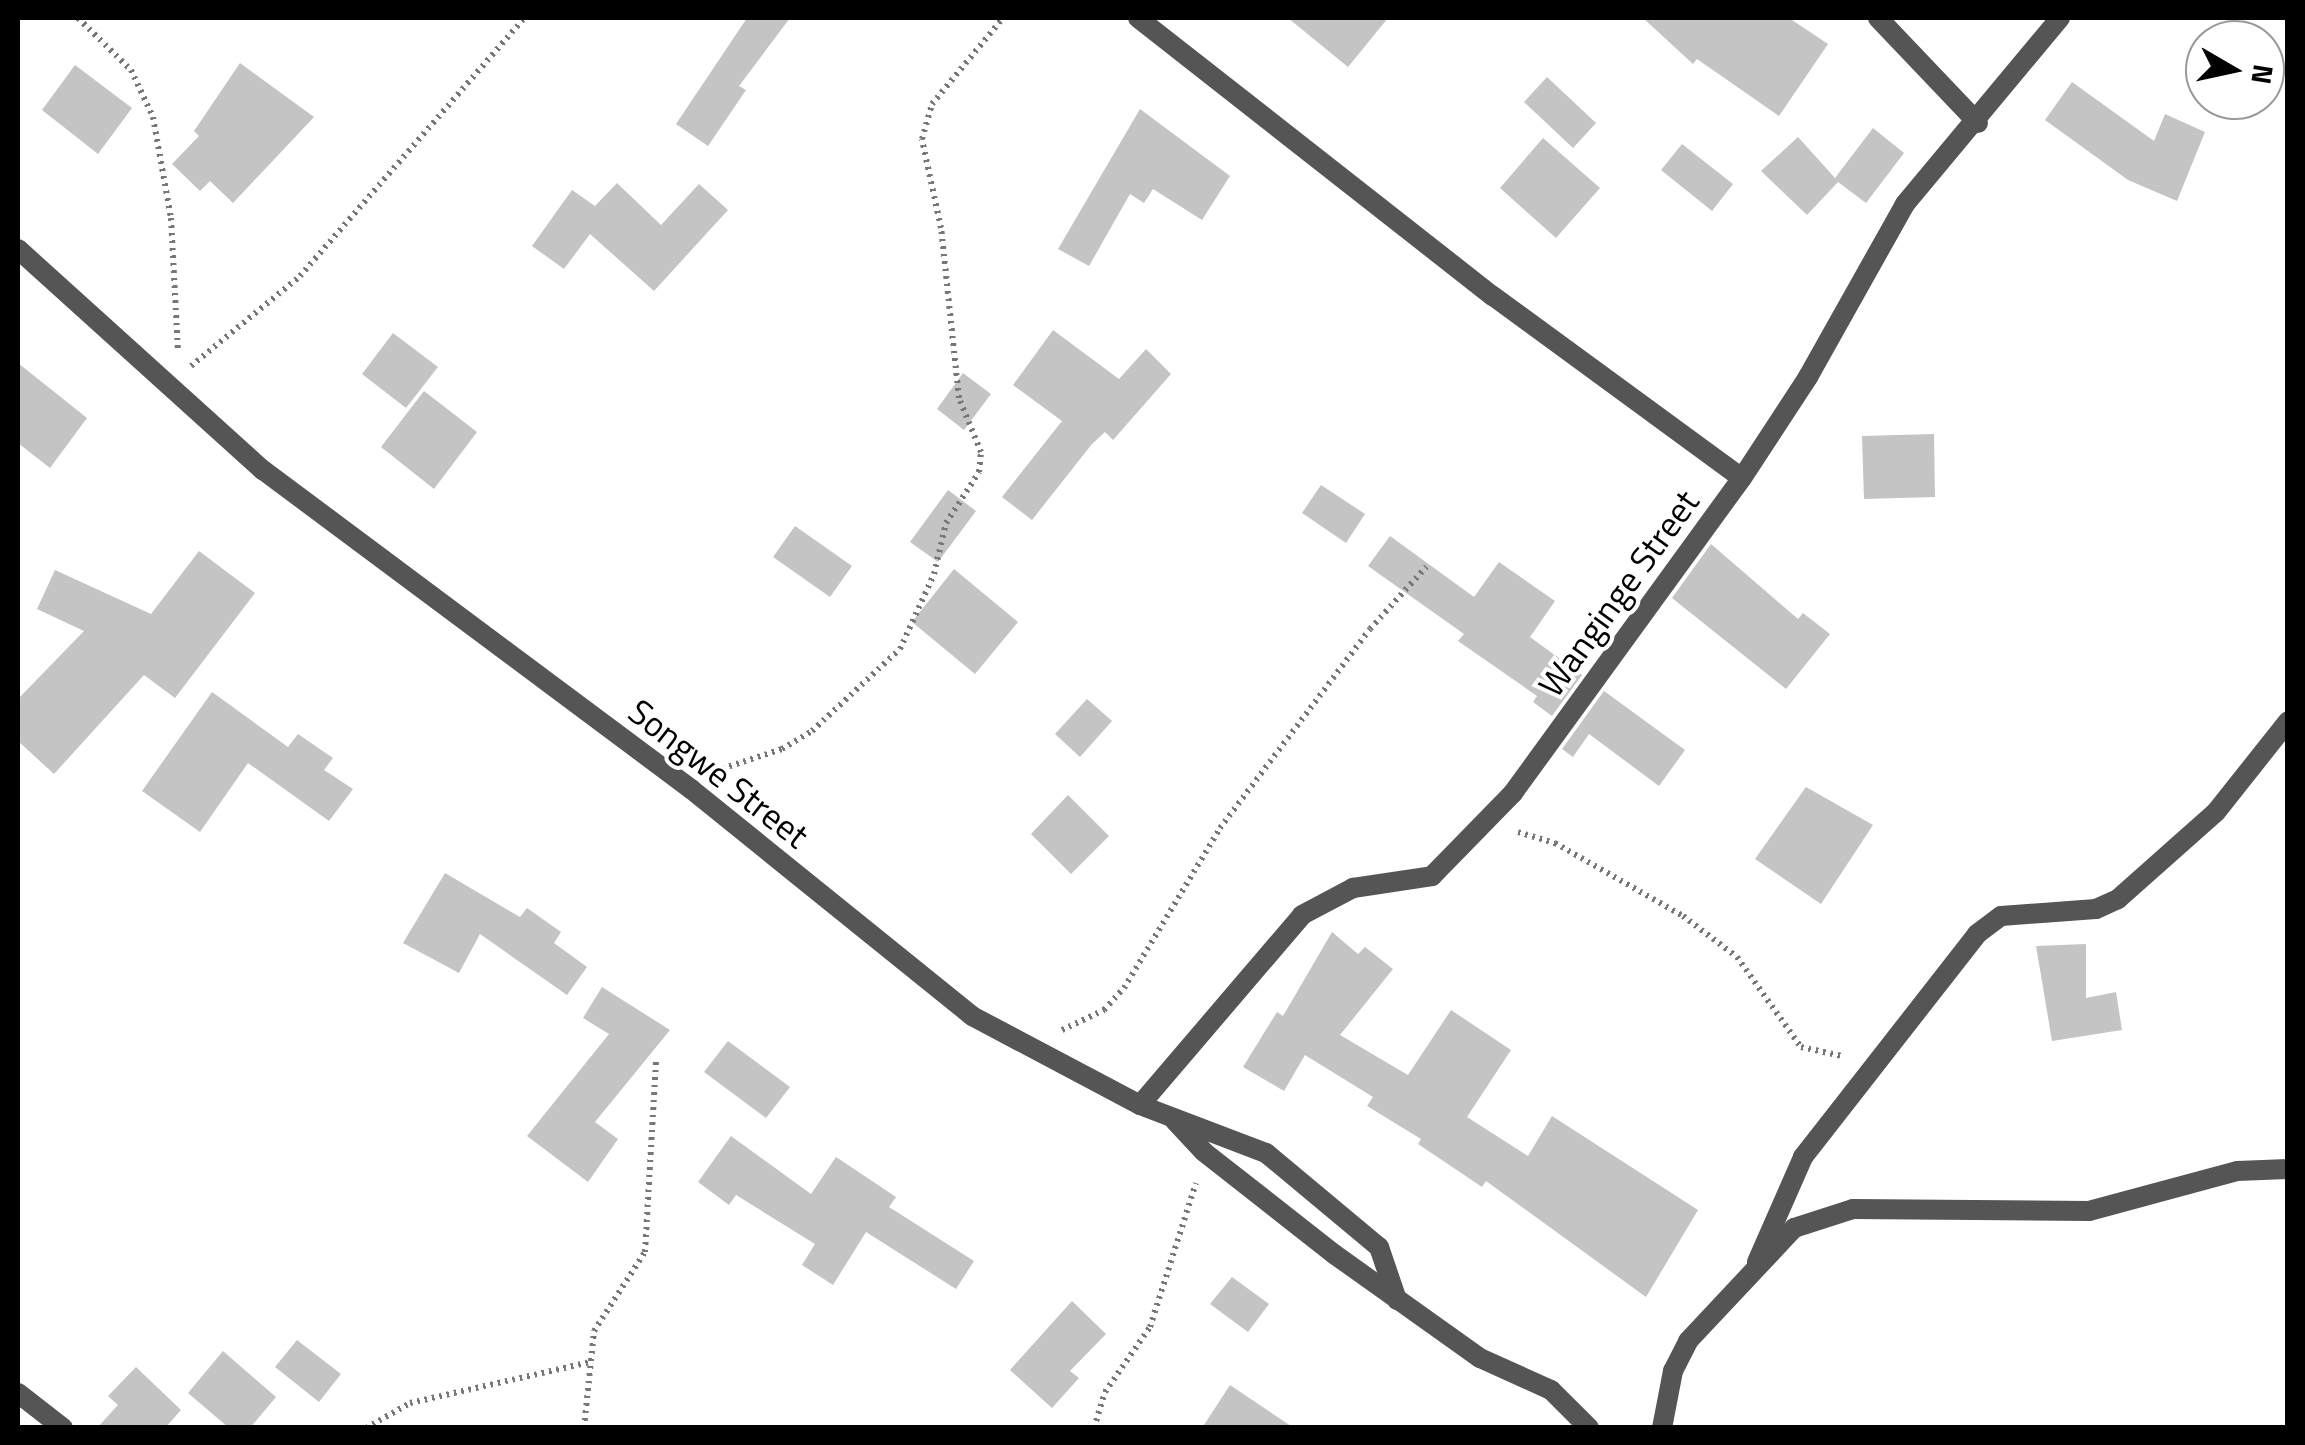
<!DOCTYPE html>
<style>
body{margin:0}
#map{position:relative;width:2305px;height:1445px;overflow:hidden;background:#fff;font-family:"Titillium Web",sans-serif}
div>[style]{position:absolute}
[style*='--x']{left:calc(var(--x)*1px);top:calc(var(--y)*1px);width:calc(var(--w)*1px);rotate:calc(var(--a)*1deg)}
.building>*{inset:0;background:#c4c4c4}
.path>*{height:6px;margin-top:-3px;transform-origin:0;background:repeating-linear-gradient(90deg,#777 0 2.5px,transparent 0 7.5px)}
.minor>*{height:20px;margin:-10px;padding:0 10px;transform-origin:10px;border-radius:10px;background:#555}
span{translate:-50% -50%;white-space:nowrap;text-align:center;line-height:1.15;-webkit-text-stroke:8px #fff;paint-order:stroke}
.street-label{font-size:35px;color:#000}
.frame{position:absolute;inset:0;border:20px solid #000;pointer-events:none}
.north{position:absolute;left:2185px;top:20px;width:100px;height:100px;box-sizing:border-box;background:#fff;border:2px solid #999;border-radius:50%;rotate:99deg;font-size:28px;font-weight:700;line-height:40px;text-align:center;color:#000}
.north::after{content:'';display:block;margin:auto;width:35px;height:45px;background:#000;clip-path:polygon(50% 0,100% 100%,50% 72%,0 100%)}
</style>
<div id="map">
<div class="building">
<div style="clip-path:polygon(747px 18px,790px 18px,739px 86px,746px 90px,708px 146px,676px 124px)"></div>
<div style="clip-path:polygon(1288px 18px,1388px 18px,1348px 67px)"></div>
<div style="clip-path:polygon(1643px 18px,1789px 18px,1828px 44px,1779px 116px,1697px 59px,1693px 64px)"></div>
<div style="clip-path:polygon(240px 63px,314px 117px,233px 203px,210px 181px,200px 191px,172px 164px,199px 136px,194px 131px)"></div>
<div style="clip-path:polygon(75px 65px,132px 108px,98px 154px,42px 110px)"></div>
<div style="clip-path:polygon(1547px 77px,1596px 123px,1573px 148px,1524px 102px)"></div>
<div style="clip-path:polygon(2072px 82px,2154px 141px,2165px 114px,2205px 132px,2177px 201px,2128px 180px,2045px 120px)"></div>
<div style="clip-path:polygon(1140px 109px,1230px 176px,1202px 220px,1153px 189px,1144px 203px,1130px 194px,1089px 266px,1058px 249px)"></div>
<div style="clip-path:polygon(1873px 128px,1904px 153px,1866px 203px,1838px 182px,1807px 215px,1761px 171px,1798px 137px,1835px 178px)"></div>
<div style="clip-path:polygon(1543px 138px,1600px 188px,1556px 238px,1500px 188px)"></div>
<div style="clip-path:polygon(1682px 144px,1733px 184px,1712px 211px,1661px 170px)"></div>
<div style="clip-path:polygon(617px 183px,661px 225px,699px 184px,728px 210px,654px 291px,590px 234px,564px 269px,532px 246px,572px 190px,595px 206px)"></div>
<div style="clip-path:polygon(1053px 330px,1119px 379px,1146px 349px,1171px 374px,1113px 440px,1105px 432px,1092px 444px,1032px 520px,1002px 497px,1062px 421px,1013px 385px)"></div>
<div style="clip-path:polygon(393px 333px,438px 367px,406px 408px,362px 374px)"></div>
<div style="clip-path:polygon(18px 363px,87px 418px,50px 468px,18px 443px)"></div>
<div style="clip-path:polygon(963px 373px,991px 394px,964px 430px,937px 409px)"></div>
<div style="clip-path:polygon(424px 391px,477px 432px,434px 489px,381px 447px)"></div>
<div style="clip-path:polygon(1934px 434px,1935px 497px,1864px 499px,1862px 436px)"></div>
<div style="clip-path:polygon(1321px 485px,1365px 514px,1346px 543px,1302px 513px)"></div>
<div style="clip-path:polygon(948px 490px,976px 511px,938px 562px,910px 542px)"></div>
<div style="clip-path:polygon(795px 526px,852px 566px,830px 597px,773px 557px)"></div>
<div style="clip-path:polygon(1390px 536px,1474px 597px,1499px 562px,1555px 601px,1530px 637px,1582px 675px,1552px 716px,1533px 702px,1537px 696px,1458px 641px,1464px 634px,1368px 566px)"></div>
<div style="clip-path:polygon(1711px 544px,1798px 619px,1803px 613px,1830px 634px,1786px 689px,1672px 598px)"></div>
<div style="clip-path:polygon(199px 551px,255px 593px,175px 698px,144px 675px,54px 774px,18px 741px,18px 699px,84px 631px,37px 609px,55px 570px,151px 614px)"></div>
<div style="clip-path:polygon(954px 569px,1018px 622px,975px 674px,912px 622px)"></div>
<div style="clip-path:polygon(1604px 691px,1685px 750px,1659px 786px,1589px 734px,1573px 757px,1562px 749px)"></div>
<div style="clip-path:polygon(212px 692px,288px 747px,298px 734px,333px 758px,324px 770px,353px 789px,329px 821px,248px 763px,200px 832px,142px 791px)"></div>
<div style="clip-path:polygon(1087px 699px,1112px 721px,1080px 757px,1055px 734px)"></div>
<div style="clip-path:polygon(1806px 787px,1873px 825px,1821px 904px,1755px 859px)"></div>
<div style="clip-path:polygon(1068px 795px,1109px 836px,1071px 874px,1031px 834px)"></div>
<div style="clip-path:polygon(445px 873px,520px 917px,527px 908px,561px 932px,554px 943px,587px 967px,567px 995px,480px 934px,459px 973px,403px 943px)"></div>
<div style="clip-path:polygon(1332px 932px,1358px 954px,1365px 947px,1393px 969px,1340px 1035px,1408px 1075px,1451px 1010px,1511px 1050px,1467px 1117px,1528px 1156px,1552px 1116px,1698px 1210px,1646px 1297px,1486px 1181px,1482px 1187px,1418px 1144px,1421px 1139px,1367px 1106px,1373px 1097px,1305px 1055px,1284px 1091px,1243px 1067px,1277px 1012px,1283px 1016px)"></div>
<div style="clip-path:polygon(2086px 944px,2086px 998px,2116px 992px,2122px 1030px,2052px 1041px,2036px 946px)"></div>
<div style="clip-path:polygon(602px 987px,670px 1030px,595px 1122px,618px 1139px,588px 1182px,527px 1136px,609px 1034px,583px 1018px)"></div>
<div style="clip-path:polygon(728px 1041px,790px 1087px,766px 1118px,704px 1072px)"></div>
<div style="clip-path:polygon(731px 1136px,811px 1194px,836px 1157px,896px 1197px,889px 1207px,974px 1261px,956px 1289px,866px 1232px,833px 1285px,802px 1265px,815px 1244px,736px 1195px,729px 1205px,698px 1182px)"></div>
<div style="clip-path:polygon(1232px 1277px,1269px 1304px,1248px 1332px,1210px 1304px)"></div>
<div style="clip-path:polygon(1072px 1301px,1106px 1334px,1070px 1371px,1079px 1378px,1052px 1408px,1010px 1370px)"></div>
<div style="clip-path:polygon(297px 1340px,341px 1374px,319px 1402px,275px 1367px)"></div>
<div style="clip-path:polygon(223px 1351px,276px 1397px,250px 1428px,229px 1428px,188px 1393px)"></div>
<div style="clip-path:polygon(136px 1367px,181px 1410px,165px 1428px,97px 1428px,118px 1405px,108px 1396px)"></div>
<div style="clip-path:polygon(1230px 1385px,1294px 1428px,1202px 1428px)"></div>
</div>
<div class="path">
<div style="--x:78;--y:18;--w:74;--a:44.5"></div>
<div style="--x:131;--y:70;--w:52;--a:64.9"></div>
<div style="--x:153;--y:117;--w:103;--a:79.9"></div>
<div style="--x:171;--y:218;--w:133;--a:87"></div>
<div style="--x:191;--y:366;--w:141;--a:-39.5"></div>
<div style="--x:300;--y:276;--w:342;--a:-49"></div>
<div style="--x:715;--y:771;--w:71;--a:-18.2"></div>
<div style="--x:782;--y:749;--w:35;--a:-31"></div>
<div style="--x:812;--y:731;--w:120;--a:-43"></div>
<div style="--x:900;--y:649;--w:82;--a:-65.6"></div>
<div style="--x:934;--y:574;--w:52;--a:-76.8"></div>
<div style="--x:946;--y:523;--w:61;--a:-57.1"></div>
<div style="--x:979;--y:472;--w:20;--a:-84"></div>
<div style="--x:981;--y:452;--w:58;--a:-112.2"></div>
<div style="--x:959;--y:398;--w:171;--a:-96"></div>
<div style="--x:941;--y:228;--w:91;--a:-102.1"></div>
<div style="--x:922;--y:139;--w:36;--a:-74"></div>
<div style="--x:932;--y:104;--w:112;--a:-50.5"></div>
<div style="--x:1518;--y:832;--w:39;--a:17"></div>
<div style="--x:1555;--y:843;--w:147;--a:29.7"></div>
<div style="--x:1683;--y:916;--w:68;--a:37.2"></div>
<div style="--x:1737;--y:957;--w:110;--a:54.6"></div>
<div style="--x:1801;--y:1047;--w:42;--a:12.4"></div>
<div style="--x:1062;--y:1030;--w:47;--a:-25.5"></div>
<div style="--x:1104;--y:1010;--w:30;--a:-48"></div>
<div style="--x:1124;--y:988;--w:187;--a:-59"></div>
<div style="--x:1220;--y:828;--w:249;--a:-53"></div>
<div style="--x:1370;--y:629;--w:84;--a:-47.9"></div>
<div style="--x:366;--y:1428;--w:51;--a:-29.6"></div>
<div style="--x:410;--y:1403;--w:185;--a:-12.8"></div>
<div style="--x:584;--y:1428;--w:98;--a:-84.1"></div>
<div style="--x:594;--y:1331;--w:94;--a:-57.2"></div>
<div style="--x:645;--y:1252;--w:192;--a:-86.7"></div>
<div style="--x:1094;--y:1428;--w:38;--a:-73"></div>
<div style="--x:1105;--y:1392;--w:79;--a:-55.3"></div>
<div style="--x:1150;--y:1327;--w:151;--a:-72.3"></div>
</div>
<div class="minor">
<div style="--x:1138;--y:18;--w:451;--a:38.1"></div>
<div style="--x:1493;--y:296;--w:308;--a:36.2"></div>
<div style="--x:1878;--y:18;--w:145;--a:46.4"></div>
<div style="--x:18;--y:249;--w:330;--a:42.1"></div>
<div style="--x:263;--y:470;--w:534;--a:36.7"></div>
<div style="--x:691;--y:789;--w:361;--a:38.9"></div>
<div style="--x:972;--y:1016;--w:190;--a:27.9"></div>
<div style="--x:1140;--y:1105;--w:135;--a:20.9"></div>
<div style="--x:1266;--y:1153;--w:147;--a:39.8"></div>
<div style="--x:1379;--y:1247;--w:56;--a:71.2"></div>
<div style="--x:1140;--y:1105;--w:250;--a:-49.5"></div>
<div style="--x:1302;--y:915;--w:58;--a:-27.9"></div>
<div style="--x:1353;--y:888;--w:80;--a:-8.6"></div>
<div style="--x:1432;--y:876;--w:116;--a:-45.7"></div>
<div style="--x:1513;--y:793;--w:389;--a:-54"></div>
<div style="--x:1742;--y:478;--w:121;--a:-56.8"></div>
<div style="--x:1808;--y:377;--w:198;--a:-60.7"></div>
<div style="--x:1905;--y:204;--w:242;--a:-50.2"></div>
<div style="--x:1175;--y:1121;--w:42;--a:46.9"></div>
<div style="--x:1204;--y:1152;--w:165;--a:38.1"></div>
<div style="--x:1334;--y:1254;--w:179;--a:35.5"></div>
<div style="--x:1480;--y:1358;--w:78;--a:24.3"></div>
<div style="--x:1551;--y:1390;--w:54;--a:45"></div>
<div style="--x:1757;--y:1262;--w:115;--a:-66.3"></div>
<div style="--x:1803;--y:1157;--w:283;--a:-52"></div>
<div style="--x:1977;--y:934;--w:30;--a:-37"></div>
<div style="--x:2001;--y:916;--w:95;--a:-4.2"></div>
<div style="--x:2096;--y:909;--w:24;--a:-24"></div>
<div style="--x:2118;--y:899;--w:131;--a:-41.6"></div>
<div style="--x:2216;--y:812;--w:116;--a:-51.6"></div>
<div style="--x:18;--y:1393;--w:57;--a:37.9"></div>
<div style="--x:1662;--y:1428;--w:58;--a:-79.1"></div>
<div style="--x:1673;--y:1371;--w:34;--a:-63"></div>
<div style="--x:1688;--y:1341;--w:155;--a:-46.8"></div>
<div style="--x:1794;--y:1228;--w:62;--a:-17.9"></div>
<div style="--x:1853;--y:1209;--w:236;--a:0.5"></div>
<div style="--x:2089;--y:1211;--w:153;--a:-15.1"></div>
<div style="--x:2237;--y:1171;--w:51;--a:-2.2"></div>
</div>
<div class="street-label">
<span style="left:1618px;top:593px;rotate:-54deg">Wanginge Street</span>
<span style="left:719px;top:773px;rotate:38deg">Songwe Street</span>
</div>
<div class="frame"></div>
<div class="north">N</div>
</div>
